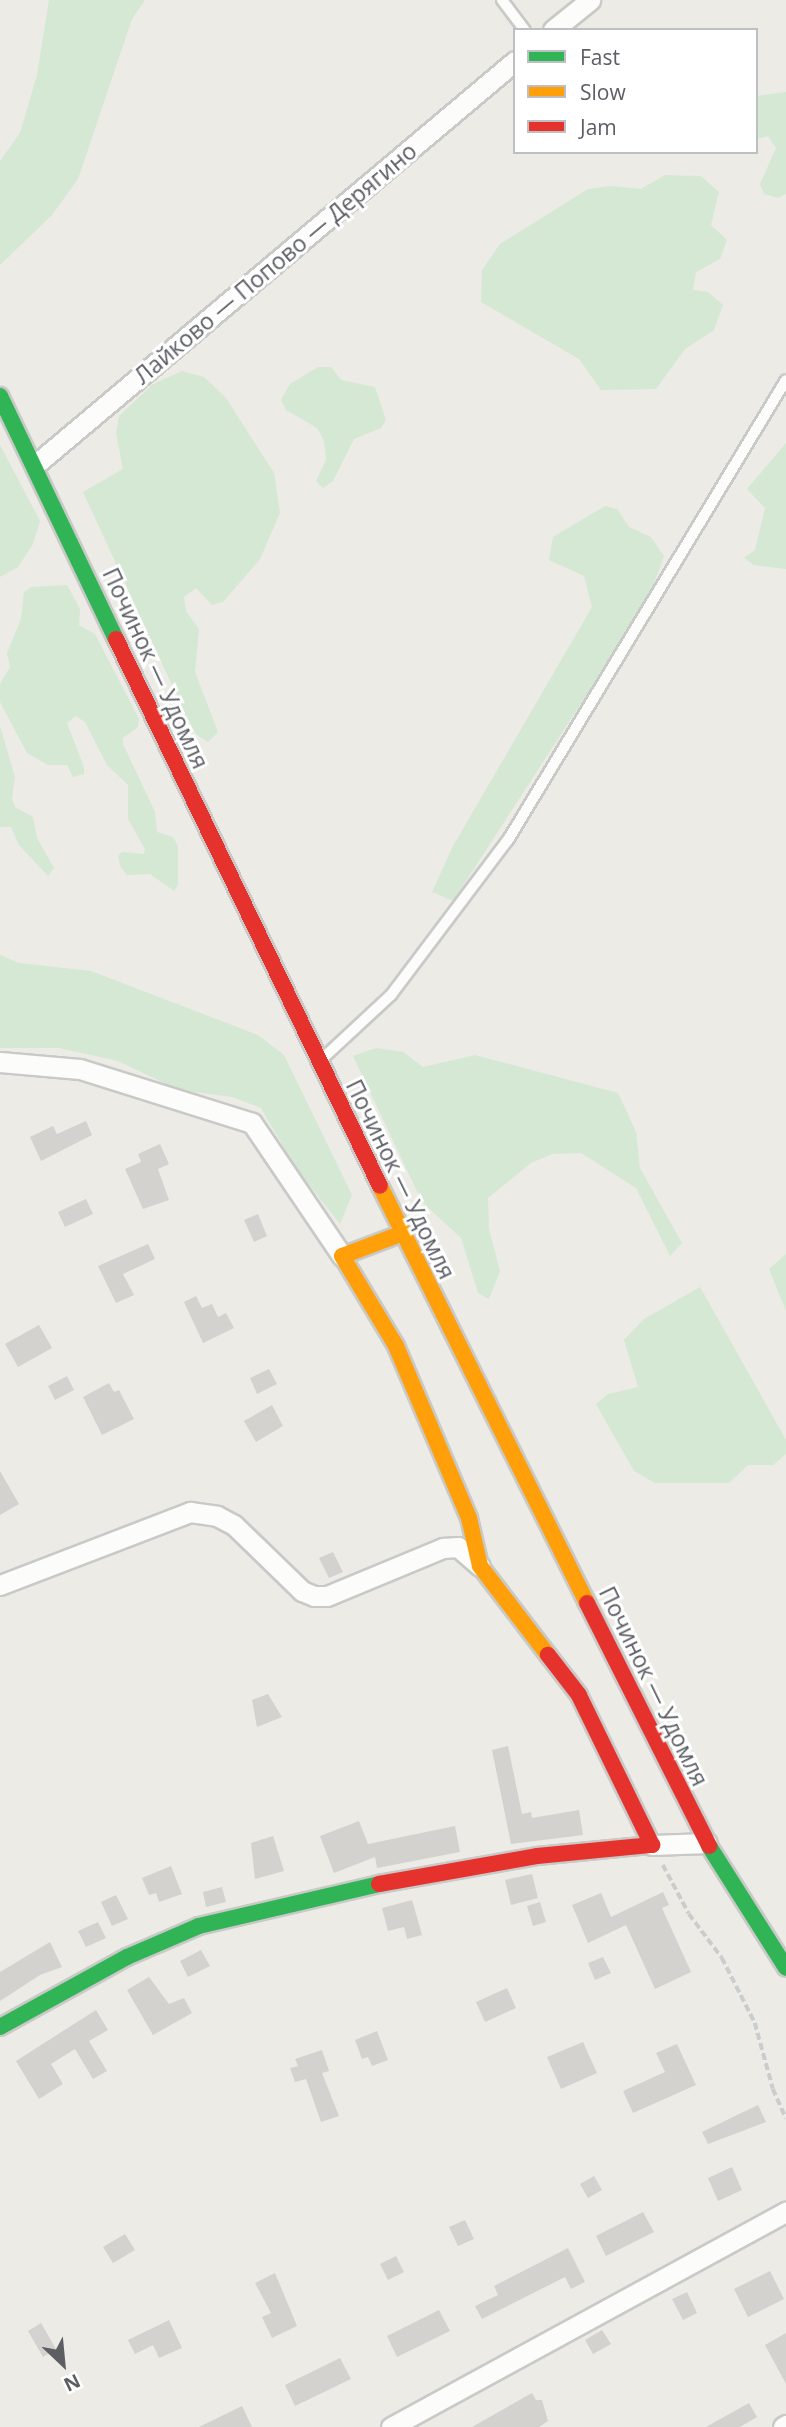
<!DOCTYPE html>
<meta charset="utf-8">
<style>
body{margin:0}
#map{position:relative;width:786px;height:2427px;overflow:hidden;background:#ecebe6;font-family:"Open Sans",sans-serif}
div>[style]{position:absolute}
[style*='--x']{left:calc(var(--x)*1px);top:calc(var(--y)*1px);width:calc(var(--w)*1px);rotate:calc(var(--a)*1deg)}
.green>*{inset:0;background:#d4e8d4}
.building>*{inset:0;background:#d3d2cf}
.path>*{height:3.5px;margin-top:-1.75px;transform-origin:0;background:repeating-linear-gradient(90deg,#cacdcc 0 7px,transparent 0 10.5px)}
.roads{filter:drop-shadow(2px 0 #c9c9c8) drop-shadow(-2px 0 #c9c9c8) drop-shadow(0 2px #c9c9c8) drop-shadow(0 -2px #c9c9c8)}
.lane>*{height:10px;margin:-5px;padding:0 5px;transform-origin:5px;border-radius:5px;background:#fcfcfb}
.street>*{height:19px;margin:-9.5px;padding:0 9.5px;transform-origin:9.5px;border-radius:9.5px;background:#fcfcfb}
.fast>*{height:16px;margin:-8px;padding:0 8px;transform-origin:8px;border-radius:8px;background:#30b455}
.slow>*{height:16px;margin:-8px;padding:0 8px;transform-origin:8px;border-radius:8px;background:#ff9f0a}
.jam>*{height:16px;margin:-8px;padding:0 8px;transform-origin:8px;border-radius:8px;background:#e5322d}
span{translate:-50% -50%;white-space:nowrap;text-align:center;line-height:1.15;-webkit-text-stroke:6px #fff;paint-order:stroke}
.street-label{font-size:23px;color:#5c5e64}
.legend{position:absolute;left:513px;top:28px;width:245px;height:126px;box-sizing:border-box;background:#fff;border:2px solid #bebfc1;margin:0;padding:9px 12px;list-style:none;font-size:21px;color:#5c5e64}
.legend li{display:flex;align-items:center;gap:14px;height:35px}
.legend b{width:35px;border:2px solid #bebfc1}
.north{position:absolute;left:28px;top:2329px;width:70px;height:70px;-webkit-text-stroke:5px #fff;paint-order:stroke;rotate:154deg;font-size:19px;font-weight:700;line-height:28px;text-align:center;color:#5c5e64}
.north::after{content:'';display:block;margin:auto;width:24px;height:32px;background:#5c5e64;clip-path:polygon(50% 0,100% 100%,50% 72%,0 100%)}
</style>
<div id="map">
<div class="green">
<div style="clip-path:polygon(49px 0,145px 0,132px 19px,78px 179px,52px 215px,0 265px,0 161px,20px 133px,37px 75px)"></div>
<div style="clip-path:polygon(786px 92px,786px 194px,778px 198px,764px 194px,760px 184px,776px 148px,768px 136px,756px 139px,756px 96px)"></div>
<div style="clip-path:polygon(665px 175px,701px 176px,719px 192px,711px 225px,727px 240px,720px 259px,696px 272px,693px 290px,708px 292px,723px 305px,714px 330px,685px 349px,656px 389px,601px 390px,579px 359px,481px 302px,482px 270px,500px 244px,588px 189px,610px 186px,641px 189px)"></div>
<div style="clip-path:polygon(318px 367px,331px 367px,341px 380px,375px 387px,386px 420px,381px 428px,354px 439px,333px 481px,323px 488px,316px 481px,326px 460px,324px 441px,317px 428px,286px 410px,281px 400px,290px 384px)"></div>
<div style="clip-path:polygon(182px 371px,204px 377px,226px 398px,274px 473px,280px 513px,260px 559px,223px 602px,212px 605px,196px 588px,184px 597px,186px 611px,199px 629px,195px 672px,218px 732px,208px 742px,197px 735px,188px 720px,83px 492px,123px 469px,116px 433px,119px 416px,153px 384px)"></div>
<div style="clip-path:polygon(786px 443px,786px 569px,754px 565px,744px 558px,755px 550px,765px 508px,747px 489px)"></div>
<div style="clip-path:polygon(0 445px,40px 521px,33px 544px,18px 567px,0 577px)"></div>
<div style="clip-path:polygon(605px 506px,617px 509px,629px 527px,651px 537px,664px 556px,648px 600px,453px 901px,432px 892px,453px 846px,592px 607px,584px 576px,549px 560px,553px 537px)"></div>
<div style="clip-path:polygon(67px 585px,80px 609px,79px 625px,95px 634px,139px 719px,138px 727px,123px 738px,123px 744px,155px 812px,157px 832px,173px 837px,178px 846px,178px 885px,174px 891px,150px 874px,127px 875px,120px 866px,118px 856px,122px 852px,144px 854px,145px 849px,128px 819px,128px 785px,107px 765px,85px 722px,76px 716px,67px 723px,84px 767px,84px 774px,73px 777px,67px 765px,48px 765px,27px 753px,0 702px,0 684px,10px 667px,7px 653px,21px 619px,24px 592px,31px 587px)"></div>
<div style="clip-path:polygon(0 726px,15px 777px,12px 799px,15px 807px,33px 817px,37px 838px,54px 868px,48px 876px,19px 845px,11px 827px,0 827px)"></div>
<div style="clip-path:polygon(0 955px,19px 963px,91px 971px,258px 1035px,284px 1055px,352px 1195px,340px 1224px,295px 1167px,261px 1108px,232px 1097px,179px 1090px,118px 1061px,59px 1048px,0 1048px)"></div>
<div style="clip-path:polygon(376px 1048px,403px 1052px,423px 1067px,475px 1055px,618px 1093px,636px 1132px,640px 1168px,682px 1243px,670px 1256px,636px 1188px,581px 1153px,552px 1154px,531px 1163px,488px 1198px,489px 1229px,500px 1271px,489px 1299px,478px 1293px,461px 1238px,422px 1202px,353px 1056px)"></div>
<div style="clip-path:polygon(786px 1254px,786px 1311px,769px 1269px)"></div>
<div style="clip-path:polygon(700px 1287px,786px 1440px,786px 1454px,773px 1465px,748px 1465px,729px 1483px,655px 1483px,634px 1471px,596px 1404px,608px 1394px,638px 1387px,624px 1340px,644px 1319px)"></div>
</div>
<div class="building">
<div style="clip-path:polygon(86px 1121px,92px 1135px,41px 1161px,30px 1137px,53px 1126px,57px 1134px)"></div>
<div style="clip-path:polygon(160px 1144px,169px 1164px,158px 1169px,169px 1200px,143px 1209px,125px 1169px,141px 1162px,138px 1154px)"></div>
<div style="clip-path:polygon(86px 1199px,93px 1214px,65px 1227px,58px 1212px)"></div>
<div style="clip-path:polygon(258px 1214px,267px 1236px,254px 1242px,244px 1220px)"></div>
<div style="clip-path:polygon(148px 1244px,155px 1259px,123px 1274px,134px 1295px,116px 1303px,98px 1266px)"></div>
<div style="clip-path:polygon(196px 1296px,202px 1308px,212px 1304px,218px 1317px,226px 1313px,234px 1328px,203px 1343px,184px 1302px)"></div>
<div style="clip-path:polygon(39px 1325px,52px 1348px,18px 1367px,5px 1344px)"></div>
<div style="clip-path:polygon(269px 1369px,277px 1384px,257px 1394px,250px 1378px)"></div>
<div style="clip-path:polygon(67px 1376px,74px 1390px,55px 1400px,48px 1386px)"></div>
<div style="clip-path:polygon(109px 1383px,114px 1392px,119px 1390px,134px 1419px,102px 1435px,83px 1397px)"></div>
<div style="clip-path:polygon(272px 1405px,283px 1426px,256px 1442px,244px 1421px)"></div>
<div style="clip-path:polygon(0 1471px,19px 1504px,0 1515px)"></div>
<div style="clip-path:polygon(333px 1552px,343px 1572px,329px 1578px,319px 1558px)"></div>
<div style="clip-path:polygon(268px 1694px,282px 1717px,257px 1727px,252px 1700px)"></div>
<div style="clip-path:polygon(508px 1746px,522px 1814px,531px 1812px,532px 1818px,579px 1810px,583px 1835px,511px 1844px,492px 1750px)"></div>
<div style="clip-path:polygon(359px 1821px,368px 1844px,455px 1826px,460px 1852px,377px 1868px,375px 1857px,334px 1873px,320px 1836px)"></div>
<div style="clip-path:polygon(273px 1836px,284px 1871px,255px 1879px,251px 1843px)"></div>
<div style="clip-path:polygon(171px 1866px,182px 1894px,159px 1902px,156px 1893px,149px 1895px,142px 1878px)"></div>
<div style="clip-path:polygon(532px 1874px,538px 1898px,511px 1905px,505px 1880px)"></div>
<div style="clip-path:polygon(222px 1887px,226px 1902px,206px 1907px,203px 1892px)"></div>
<div style="clip-path:polygon(663px 1892px,669px 1905px,662px 1908px,691px 1972px,655px 1989px,626px 1925px,588px 1943px,572px 1905px,601px 1893px,611px 1917px)"></div>
<div style="clip-path:polygon(116px 1895px,128px 1919px,112px 1926px,101px 1902px)"></div>
<div style="clip-path:polygon(412px 1900px,422px 1935px,407px 1939px,404px 1927px,388px 1931px,382px 1908px)"></div>
<div style="clip-path:polygon(540px 1902px,546px 1922px,533px 1926px,527px 1906px)"></div>
<div style="clip-path:polygon(98px 1922px,106px 1938px,86px 1947px,78px 1931px)"></div>
<div style="clip-path:polygon(50px 1942px,62px 1967px,40px 1975px,0 2001px,0 1972px)"></div>
<div style="clip-path:polygon(201px 1950px,210px 1966px,188px 1977px,180px 1961px)"></div>
<div style="clip-path:polygon(603px 1957px,611px 1973px,595px 1980px,588px 1963px)"></div>
<div style="clip-path:polygon(149px 1977px,169px 2004px,184px 1998px,192px 2013px,153px 2035px,127px 1990px)"></div>
<div style="clip-path:polygon(507px 1988px,516px 2008px,485px 2022px,476px 2002px)"></div>
<div style="clip-path:polygon(96px 2010px,108px 2030px,89px 2041px,107px 2071px,93px 2079px,75px 2049px,51px 2064px,63px 2084px,39px 2099px,16px 2061px)"></div>
<div style="clip-path:polygon(377px 2031px,388px 2060px,372px 2066px,368px 2057px,362px 2059px,355px 2040px)"></div>
<div style="clip-path:polygon(583px 2042px,597px 2073px,561px 2089px,547px 2057px)"></div>
<div style="clip-path:polygon(677px 2044px,696px 2085px,633px 2113px,623px 2091px,665px 2072px,656px 2053px)"></div>
<div style="clip-path:polygon(322px 2050px,329px 2071px,322px 2073px,339px 2116px,321px 2122px,306px 2079px,295px 2082px,290px 2068px,298px 2066px,295px 2059px)"></div>
<div style="clip-path:polygon(758px 2105px,766px 2122px,708px 2144px,702px 2132px)"></div>
<div style="clip-path:polygon(732px 2167px,742px 2190px,718px 2201px,708px 2178px)"></div>
<div style="clip-path:polygon(594px 2176px,602px 2190px,588px 2198px,580px 2184px)"></div>
<div style="clip-path:polygon(643px 2212px,654px 2232px,606px 2256px,596px 2236px)"></div>
<div style="clip-path:polygon(465px 2220px,474px 2239px,458px 2246px,449px 2227px)"></div>
<div style="clip-path:polygon(125px 2234px,135px 2250px,113px 2263px,103px 2247px)"></div>
<div style="clip-path:polygon(568px 2248px,585px 2282px,571px 2289px,565px 2277px,482px 2319px,475px 2306px,498px 2295px,494px 2286px)"></div>
<div style="clip-path:polygon(396px 2256px,404px 2272px,388px 2280px,380px 2264px)"></div>
<div style="clip-path:polygon(770px 2271px,784px 2299px,748px 2317px,734px 2289px)"></div>
<div style="clip-path:polygon(275px 2273px,297px 2326px,272px 2338px,262px 2317px,271px 2313px,255px 2283px)"></div>
<div style="clip-path:polygon(687px 2292px,697px 2313px,683px 2320px,672px 2299px)"></div>
<div style="clip-path:polygon(439px 2310px,450px 2331px,397px 2357px,387px 2336px)"></div>
<div style="clip-path:polygon(169px 2320px,182px 2348px,159px 2358px,153px 2345px,135px 2354px,128px 2340px)"></div>
<div style="clip-path:polygon(41px 2323px,56px 2349px,43px 2357px,28px 2331px)"></div>
<div style="clip-path:polygon(602px 2330px,611px 2344px,593px 2354px,585px 2340px)"></div>
<div style="clip-path:polygon(786px 2333px,786px 2384px,765px 2345px)"></div>
<div style="clip-path:polygon(340px 2358px,351px 2379px,295px 2406px,285px 2385px)"></div>
<div style="clip-path:polygon(532px 2393px,536px 2400px,542px 2400px,548px 2421px,539px 2427px,472px 2427px)"></div>
<div style="clip-path:polygon(749px 2403px,757px 2417px,740px 2427px,706px 2427px)"></div>
<div style="clip-path:polygon(242px 2406px,252px 2427px,199px 2427px)"></div>
</div>
<div class="path">
<div style="--x:663;--y:1865;--w:55;--a:62"></div>
<div style="--x:689;--y:1914;--w:55;--a:53.1"></div>
<div style="--x:722;--y:1958;--w:73;--a:63.1"></div>
<div style="--x:755;--y:2023;--w:68;--a:74.7"></div>
<div style="--x:773;--y:2089;--w:32;--a:66"></div>
</div>
<div class="roads">
<div class="lane">
<div style="--x:502;--y:0;--w:38;--a:53"></div>
<div style="--x:321;--y:1060;--w:96;--a:-42.9"></div>
<div style="--x:391;--y:995;--w:194;--a:-53"></div>
<div style="--x:508;--y:840;--w:537;--a:-58.85"></div>
</div>
<div class="street">
<div style="--x:553;--y:30;--w:48;--a:-39"></div>
<div style="--x:35;--y:465;--w:627;--a:-40.09"></div>
<div style="--x:0;--y:1062;--w:80;--a:5"></div>
<div style="--x:80;--y:1069;--w:180;--a:17.4"></div>
<div style="--x:252;--y:1123;--w:161;--a:55.9"></div>
<div style="--x:0;--y:1585;--w:204;--a:-21"></div>
<div style="--x:190;--y:1512;--w:27;--a:8"></div>
<div style="--x:217;--y:1516;--w:19;--a:28"></div>
<div style="--x:234;--y:1525;--w:95;--a:44.1"></div>
<div style="--x:302;--y:1591;--w:13;--a:23"></div>
<div style="--x:314;--y:1596;--w:13;--a:0"></div>
<div style="--x:327;--y:1596;--w:126;--a:-22.5"></div>
<div style="--x:443;--y:1548;--w:15;--a:-4"></div>
<div style="--x:458;--y:1547;--w:29;--a:41"></div>
<div style="--x:652;--y:1845;--w:55;--a:-2.1"></div>
<div style="--x:391;--y:2427;--w:450;--a:-28.6"></div>
<div style="--x:783;--y:2427;--w:4;--a:-34"></div>
</div>
<div class="fast">
<div style="--x:0;--y:396;--w:269;--a:64.5"></div>
<div style="--x:709;--y:1846;--w:144;--a:57.7"></div>
<div style="--x:0;--y:2027;--w:145;--a:-28.9"></div>
<div style="--x:127;--y:1957;--w:78;--a:-23.3"></div>
<div style="--x:199;--y:1926;--w:185;--a:-13.1"></div>
</div>
<div class="slow">
<div style="--x:380;--y:1186;--w:466;--a:63.6"></div>
<div style="--x:403;--y:1233;--w:65;--a:159.3"></div>
<div style="--x:342;--y:1256;--w:105;--a:59"></div>
<div style="--x:396;--y:1346;--w:187;--a:67"></div>
<div style="--x:469;--y:1518;--w:49;--a:77.1"></div>
<div style="--x:480;--y:1566;--w:112;--a:52.6"></div>
</div>
<div class="jam">
<div style="--x:116;--y:639;--w:607;--a:64.24"></div>
<div style="--x:587;--y:1603;--w:272;--a:63.3"></div>
<div style="--x:379;--y:1884;--w:160;--a:-10"></div>
<div style="--x:537;--y:1856;--w:116;--a:-5.5"></div>
<div style="--x:652;--y:1845;--w:167;--a:-116"></div>
<div style="--x:579;--y:1695;--w:51;--a:-127.8"></div>
</div>
</div>
<div class="street-label">
<span style="left:275px;top:263px;rotate:-40deg">Лайково — Попово — Дерягино</span>
<span style="left:156px;top:668px;rotate:65deg">Починок — Удомля</span>
<span style="left:401px;top:1179px;rotate:64deg">Починок — Удомля</span>
<span style="left:654px;top:1686px;rotate:64deg">Починок — Удомля</span>
</div>
<ul class="legend">
<li><b style="height:9px;background:#30b455"></b>Fast</li>
<li><b style="height:9px;background:#ff9f0a"></b>Slow</li>
<li><b style="height:9px;background:#e5322d"></b>Jam</li>
</ul>
<div class="north">N</div>
</div>
